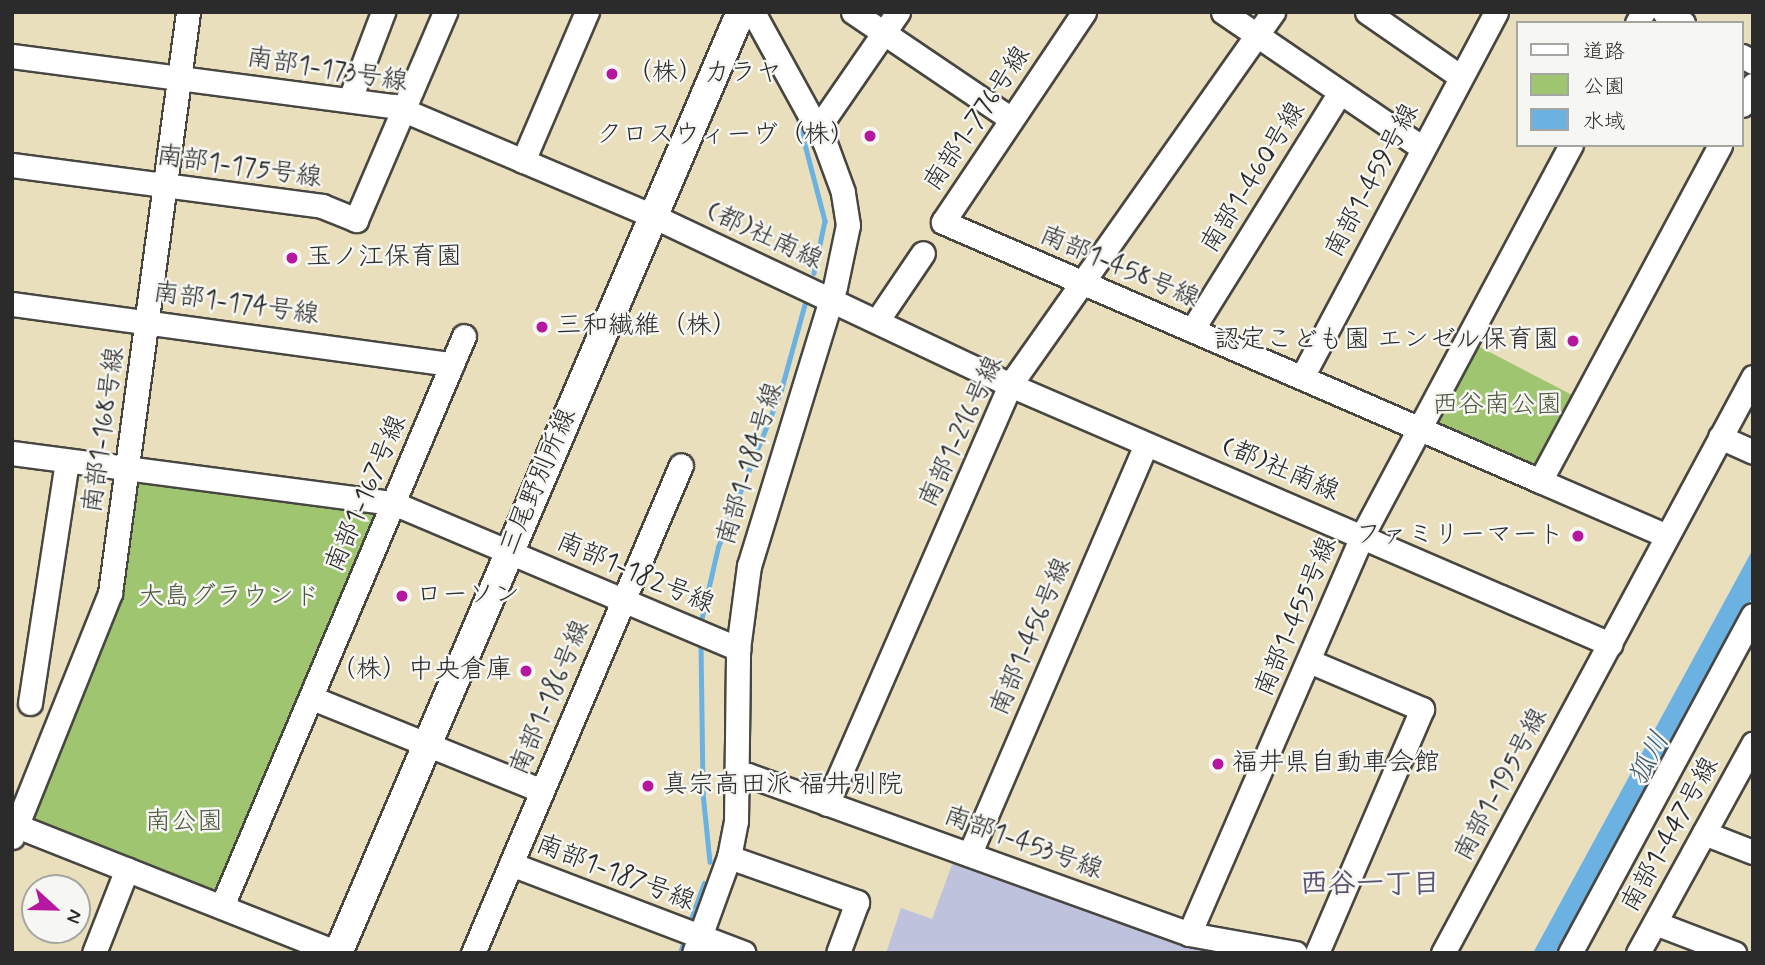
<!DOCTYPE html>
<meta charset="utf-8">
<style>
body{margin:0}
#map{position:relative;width:1765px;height:965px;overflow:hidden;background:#eadfbd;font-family:Mynerve,"Klee One",sans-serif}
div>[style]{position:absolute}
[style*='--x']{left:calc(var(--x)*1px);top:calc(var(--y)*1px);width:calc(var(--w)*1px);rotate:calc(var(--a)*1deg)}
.industrial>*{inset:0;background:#bfc2dd}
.green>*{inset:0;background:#9fc570}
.water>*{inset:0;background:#6bb2e2}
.stream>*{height:4.5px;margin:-2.25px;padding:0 2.25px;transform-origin:2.25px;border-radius:2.25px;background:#6bb2e2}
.roads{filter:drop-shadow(2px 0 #484641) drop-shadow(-2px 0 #484641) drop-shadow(0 2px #484641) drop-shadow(0 -2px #484641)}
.minor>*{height:23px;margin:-11.5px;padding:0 11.5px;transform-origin:11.5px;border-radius:11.5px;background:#fff}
.major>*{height:28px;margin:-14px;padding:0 14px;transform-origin:14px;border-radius:14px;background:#fff}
.dots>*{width:19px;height:19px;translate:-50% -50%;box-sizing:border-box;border:4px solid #f6f6f2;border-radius:50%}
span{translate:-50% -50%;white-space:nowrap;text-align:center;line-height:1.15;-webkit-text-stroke:5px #f6f6f2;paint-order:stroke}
.street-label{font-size:26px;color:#2b2b2b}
.poi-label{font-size:26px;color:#2b2b2b}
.left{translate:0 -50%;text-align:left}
.right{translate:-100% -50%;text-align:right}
.park-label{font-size:26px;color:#4e5940}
.water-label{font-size:28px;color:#415a6b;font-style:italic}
.neighbourhood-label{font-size:28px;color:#5a536e;font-weight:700}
.frame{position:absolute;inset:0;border:14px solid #2b2b2b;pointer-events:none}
.legend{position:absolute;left:1516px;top:21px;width:228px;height:126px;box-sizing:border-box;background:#f6f6f2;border:2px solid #a5a5a2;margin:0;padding:9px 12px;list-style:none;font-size:21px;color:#2b2b2b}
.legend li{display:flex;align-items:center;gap:14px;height:35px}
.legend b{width:35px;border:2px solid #a5a5a2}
.north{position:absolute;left:21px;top:874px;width:70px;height:70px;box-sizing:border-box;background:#f6f6f2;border:2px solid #a5a5a2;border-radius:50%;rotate:112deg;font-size:19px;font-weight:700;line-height:28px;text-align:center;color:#2b2b2b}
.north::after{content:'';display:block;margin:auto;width:24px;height:32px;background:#b5179e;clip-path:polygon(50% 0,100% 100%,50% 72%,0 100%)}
</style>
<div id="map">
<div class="industrial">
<div style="clip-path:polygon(954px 859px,1184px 945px,1230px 953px,886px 953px,901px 908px,932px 919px)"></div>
</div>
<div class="green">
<div style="clip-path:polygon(1478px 346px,1576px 397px,1540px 462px,1529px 468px,1442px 430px,1438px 419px)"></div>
<div style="clip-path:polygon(143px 479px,379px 509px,219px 893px,213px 896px,32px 824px,30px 819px,121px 594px,137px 483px)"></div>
</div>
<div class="water">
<div style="clip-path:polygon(1753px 549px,1753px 596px,1718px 664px,1558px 953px,1533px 953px)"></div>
</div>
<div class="stream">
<div style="--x:797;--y:114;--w:111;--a:75.3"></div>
<div style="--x:825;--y:221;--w:53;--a:101.9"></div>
<div style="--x:701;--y:621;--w:76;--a:-77.1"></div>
<div style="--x:718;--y:547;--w:169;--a:-68.1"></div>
<div style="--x:781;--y:390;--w:90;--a:-74.6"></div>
<div style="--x:701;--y:644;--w:149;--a:89.2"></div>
<div style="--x:703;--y:793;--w:69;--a:84.2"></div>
<div style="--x:690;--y:922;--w:41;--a:-70.3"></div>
<div style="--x:680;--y:953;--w:13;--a:-72"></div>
</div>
<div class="roads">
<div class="minor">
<div style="--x:853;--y:12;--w:191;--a:34.1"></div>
<div style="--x:1084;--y:12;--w:253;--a:123.9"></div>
<div style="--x:943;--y:222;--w:651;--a:23.45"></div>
<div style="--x:1540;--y:481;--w:381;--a:-61.8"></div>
<div style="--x:1223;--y:12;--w:241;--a:34.3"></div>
<div style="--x:1367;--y:12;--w:114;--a:34.7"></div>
<div style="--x:1664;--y:12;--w:22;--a:30"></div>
<div style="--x:1637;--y:23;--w:13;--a:-61"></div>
<div style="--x:12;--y:56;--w:385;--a:7.5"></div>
<div style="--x:394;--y:106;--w:284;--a:23"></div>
<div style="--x:655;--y:217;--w:393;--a:25.3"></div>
<div style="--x:1010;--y:385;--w:654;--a:23.35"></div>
<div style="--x:1742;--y:56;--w:13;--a:29"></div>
<div style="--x:350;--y:99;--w:93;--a:-69.2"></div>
<div style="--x:1742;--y:105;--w:23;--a:-61"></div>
<div style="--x:818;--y:128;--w:141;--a:-55.4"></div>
<div style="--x:523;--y:161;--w:162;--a:-66.8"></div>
<div style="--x:12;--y:165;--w:313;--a:7.5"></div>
<div style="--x:322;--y:206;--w:37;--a:22"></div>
<div style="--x:356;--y:220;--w:226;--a:-66.8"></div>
<div style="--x:12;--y:304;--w:444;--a:7.8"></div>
<div style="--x:883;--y:312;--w:71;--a:-55.9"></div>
<div style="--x:1192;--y:330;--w:280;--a:-58.1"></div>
<div style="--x:1302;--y:377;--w:413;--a:-62"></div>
<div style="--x:1720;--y:437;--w:36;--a:24"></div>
<div style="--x:12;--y:453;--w:384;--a:7.5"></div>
<div style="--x:393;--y:503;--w:375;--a:22.9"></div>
<div style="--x:1540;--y:481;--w:129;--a:23.4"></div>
<div style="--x:1309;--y:661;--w:123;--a:23"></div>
<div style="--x:1422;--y:709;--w:266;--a:113.3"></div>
<div style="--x:312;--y:698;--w:248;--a:22"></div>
<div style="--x:30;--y:703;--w:245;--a:-81.3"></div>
<div style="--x:736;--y:776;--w:12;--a:-5"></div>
<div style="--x:748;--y:775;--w:469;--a:19.8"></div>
<div style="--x:1189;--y:934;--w:108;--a:10.2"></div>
<div style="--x:827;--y:804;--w:457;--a:-66.4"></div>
<div style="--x:1010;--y:385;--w:456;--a:-54.8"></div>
<div style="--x:12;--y:824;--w:351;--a:21.6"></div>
<div style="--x:1704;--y:833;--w:53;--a:21.2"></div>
<div style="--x:12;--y:837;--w:263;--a:-68.1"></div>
<div style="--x:110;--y:593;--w:586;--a:-82.35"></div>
<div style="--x:970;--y:853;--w:445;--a:-66.7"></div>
<div style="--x:729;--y:857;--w:136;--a:19.4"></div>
<div style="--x:857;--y:902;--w:54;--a:110.4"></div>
<div style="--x:511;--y:864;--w:249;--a:20.9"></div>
<div style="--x:222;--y:906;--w:619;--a:-67"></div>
<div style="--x:1655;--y:923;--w:85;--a:20.8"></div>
<div style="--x:1189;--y:934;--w:434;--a:-66.5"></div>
<div style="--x:1362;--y:536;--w:443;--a:-61.9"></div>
<div style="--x:94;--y:953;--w:90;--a:-68.6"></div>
<div style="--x:473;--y:953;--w:530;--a:-66.91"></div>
<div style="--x:694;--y:953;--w:102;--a:-70"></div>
<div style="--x:729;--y:857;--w:37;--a:-79"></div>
<div style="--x:736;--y:821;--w:172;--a:-89.3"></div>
<div style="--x:738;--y:649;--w:84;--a:-82.5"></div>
<div style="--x:749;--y:566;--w:292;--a:-72.9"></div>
<div style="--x:835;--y:287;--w:63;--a:-78.2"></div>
<div style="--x:848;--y:225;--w:33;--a:-99"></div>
<div style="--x:843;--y:192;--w:52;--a:-110.2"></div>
<div style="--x:825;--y:143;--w:149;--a:-118.8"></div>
<div style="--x:1443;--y:953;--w:654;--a:-61.71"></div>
<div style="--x:1570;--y:953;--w:384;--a:-61.6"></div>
<div style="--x:1638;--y:953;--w:239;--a:-61.2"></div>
</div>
<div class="major">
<div style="--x:338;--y:953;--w:1024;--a:-66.82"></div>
</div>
</div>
<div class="dots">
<div style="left:612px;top:74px;background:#b5179e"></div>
<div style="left:870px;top:136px;background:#b5179e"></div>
<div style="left:292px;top:258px;background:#b5179e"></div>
<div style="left:542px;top:327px;background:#b5179e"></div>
<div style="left:1573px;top:341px;background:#b5179e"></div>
<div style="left:1578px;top:536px;background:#b5179e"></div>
<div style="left:402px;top:596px;background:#b5179e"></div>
<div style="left:526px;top:671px;background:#b5179e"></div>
<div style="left:1218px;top:764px;background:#b5179e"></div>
<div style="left:648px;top:786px;background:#b5179e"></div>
</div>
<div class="street-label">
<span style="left:327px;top:71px;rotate:9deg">南部1-173号線</span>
<span style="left:978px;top:119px;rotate:-56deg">南部1-776号線</span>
<span style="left:239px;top:168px;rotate:8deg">南部1-175号線</span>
<span style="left:1254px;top:178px;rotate:-58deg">南部1-460号線</span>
<span style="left:1373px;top:181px;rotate:-62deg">南部1-459号線</span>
<span style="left:764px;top:237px;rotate:25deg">(都)社南線</span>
<span style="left:1119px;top:268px;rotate:23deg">南部1-458号線</span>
<span style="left:236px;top:305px;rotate:8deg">南部1-174号線</span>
<span style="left:105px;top:430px;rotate:-82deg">南部1-168号線</span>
<span style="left:962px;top:432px;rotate:-65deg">南部1-216号線</span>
<span style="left:751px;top:464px;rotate:-73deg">南部1-184号線</span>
<span style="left:1280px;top:470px;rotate:23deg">(都)社南線</span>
<span style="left:539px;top:482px;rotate:-67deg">三尾野別所線</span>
<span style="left:367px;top:494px;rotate:-67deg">南部1-167号線</span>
<span style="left:635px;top:574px;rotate:23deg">南部1-182号線</span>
<span style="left:1297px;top:617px;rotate:-67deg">南部1-455号線</span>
<span style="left:1032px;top:637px;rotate:-67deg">南部1-456号線</span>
<span style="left:551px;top:698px;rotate:-67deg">南部1-186号線</span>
<span style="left:1502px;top:785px;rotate:-62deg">南部1-195号線</span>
<span style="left:1671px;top:835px;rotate:-61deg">南部1-447号線</span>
<span style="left:1023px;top:844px;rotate:20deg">南部1-453号線</span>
<span style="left:615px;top:874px;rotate:21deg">南部1-187号線</span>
</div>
<div class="poi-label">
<span class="left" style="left:626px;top:74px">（株）カラヤ</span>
<span class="right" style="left:856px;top:136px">クロスウィーヴ（株）</span>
<span class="left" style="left:306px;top:258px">玉ノ江保育園</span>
<span class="left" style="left:556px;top:327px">三和繊維（株）</span>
<span class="right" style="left:1559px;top:341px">認定こども園 エンゼル保育園</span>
<span class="right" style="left:1564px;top:536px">ファミリーマート</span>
<span class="left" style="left:416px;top:596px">ローソン</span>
<span class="right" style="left:512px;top:671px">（株）中央倉庫</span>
<span class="left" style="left:1232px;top:764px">福井県自動車会館</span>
<span class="left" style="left:662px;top:786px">真宗高田派 福井別院</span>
</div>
<div class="park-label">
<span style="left:1497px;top:406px">西谷南公園</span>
<span style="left:229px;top:598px">大島グラウンド</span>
<span style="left:184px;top:823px">南公園</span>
</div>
<div class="water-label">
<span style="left:1650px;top:759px;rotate:-62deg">狐川</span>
</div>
<div class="neighbourhood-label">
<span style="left:1370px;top:885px">西谷一丁目</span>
</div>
<div class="frame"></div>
<ul class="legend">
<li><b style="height:9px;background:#fff"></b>道路</li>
<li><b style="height:19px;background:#9fc570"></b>公園</li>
<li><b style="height:19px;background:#6bb2e2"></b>水域</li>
</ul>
<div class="north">N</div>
</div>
